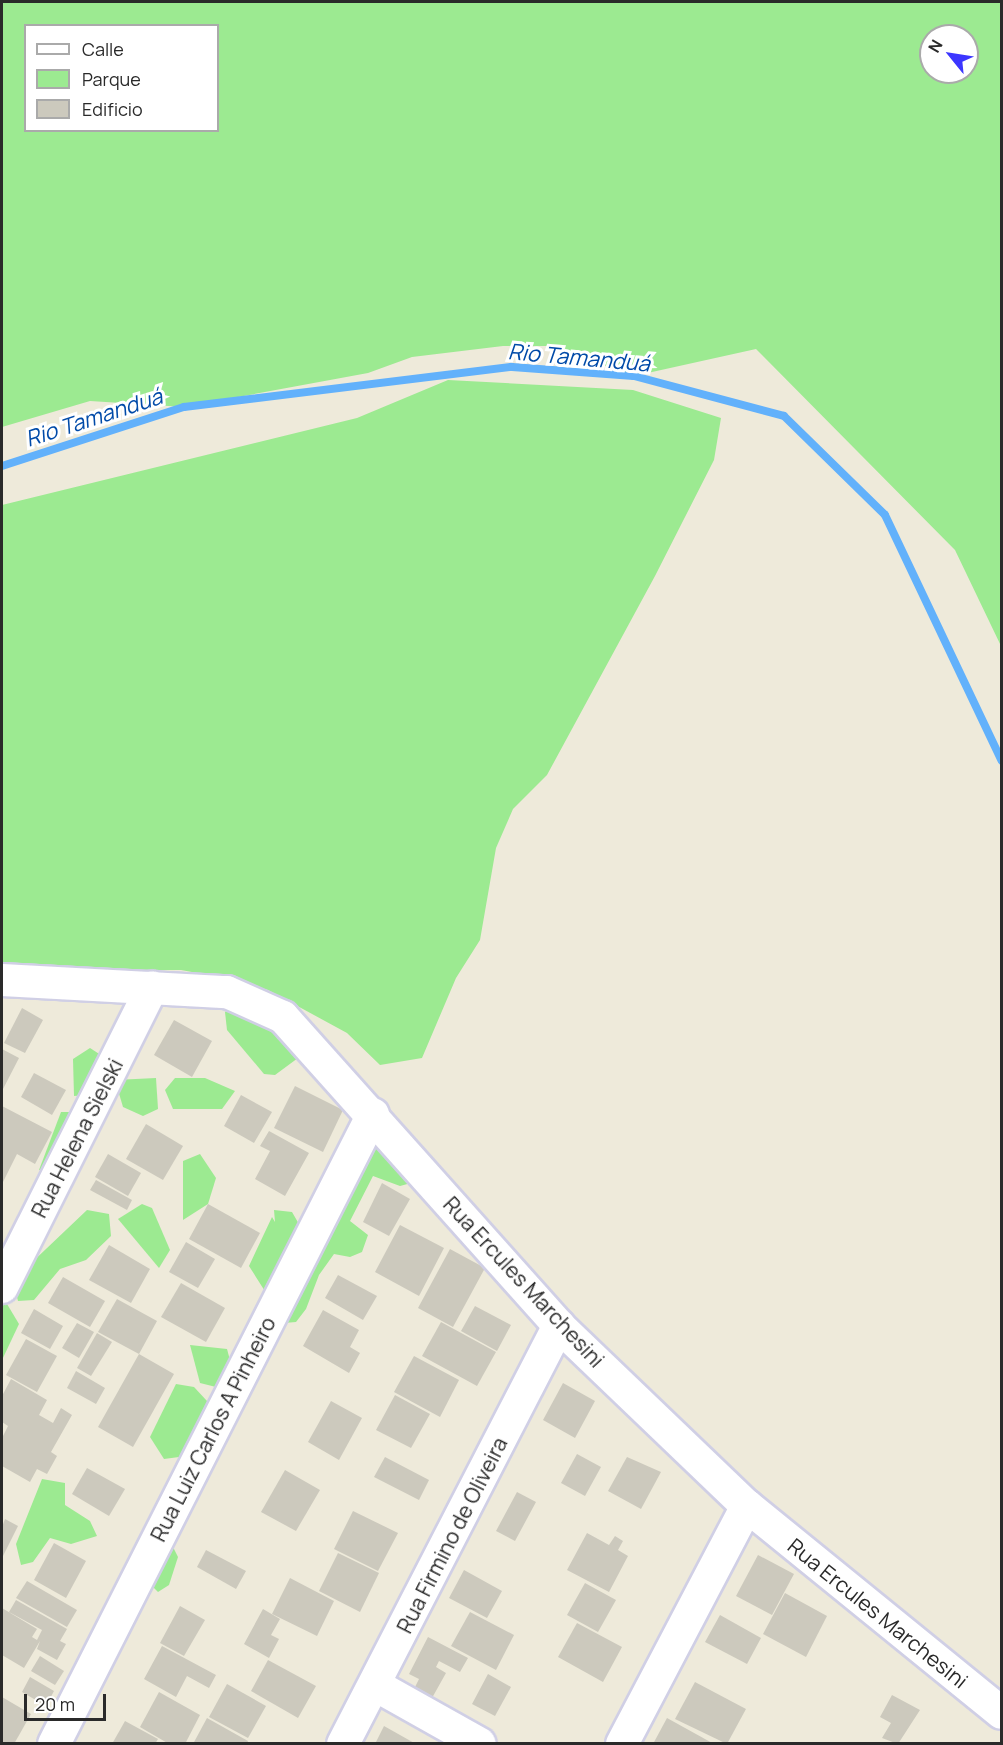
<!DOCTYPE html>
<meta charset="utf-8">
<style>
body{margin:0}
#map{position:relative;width:1003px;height:1745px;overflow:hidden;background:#eeeada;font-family:Manrope,sans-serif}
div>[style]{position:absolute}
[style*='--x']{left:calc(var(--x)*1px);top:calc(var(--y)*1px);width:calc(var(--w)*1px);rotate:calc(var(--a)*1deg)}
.green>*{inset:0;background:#9cea91}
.stream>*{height:8px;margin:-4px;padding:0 4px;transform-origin:4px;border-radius:4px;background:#62b1fb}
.building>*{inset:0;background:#ccc9bd}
.roads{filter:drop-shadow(2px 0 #d0cfe5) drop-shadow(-2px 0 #d0cfe5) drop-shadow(0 2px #d0cfe5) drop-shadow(0 -2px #d0cfe5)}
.minor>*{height:32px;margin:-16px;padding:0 16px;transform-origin:16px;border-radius:16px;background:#fff}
span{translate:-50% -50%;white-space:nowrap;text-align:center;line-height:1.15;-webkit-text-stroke:6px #fff;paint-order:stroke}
.street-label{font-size:21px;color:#2a2a2a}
.water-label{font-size:22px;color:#004aa8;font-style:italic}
.frame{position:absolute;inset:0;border:3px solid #2a2a2a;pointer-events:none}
.legend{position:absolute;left:24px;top:24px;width:195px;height:108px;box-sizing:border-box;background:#fff;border:2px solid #aaa;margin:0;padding:8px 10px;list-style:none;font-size:18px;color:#2a2a2a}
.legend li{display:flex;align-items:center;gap:12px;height:30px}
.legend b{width:30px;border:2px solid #aaa}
.north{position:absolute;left:919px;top:24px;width:60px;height:60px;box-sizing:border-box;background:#fff;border:2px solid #aaa;border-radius:50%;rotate:300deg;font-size:16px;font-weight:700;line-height:24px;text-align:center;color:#2a2a2a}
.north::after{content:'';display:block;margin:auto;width:21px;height:27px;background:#3c36ff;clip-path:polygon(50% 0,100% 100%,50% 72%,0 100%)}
.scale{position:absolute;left:24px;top:1694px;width:82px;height:27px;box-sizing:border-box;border:3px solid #2a2a2a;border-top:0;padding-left:8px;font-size:18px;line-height:21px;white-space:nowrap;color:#2a2a2a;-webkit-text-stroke:4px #fff;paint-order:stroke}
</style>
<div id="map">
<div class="green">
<div style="clip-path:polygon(evenodd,2px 2px,1001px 2px,1001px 646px,955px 550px,756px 349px,634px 376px,549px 346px,503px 346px,412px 357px,368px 373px,184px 407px,90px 401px,2px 427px,2px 2px,26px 26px,218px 26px,218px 130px,26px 130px,26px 26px,2px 2px,931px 36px,967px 36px,967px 72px,931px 72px,931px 36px)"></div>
<div style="clip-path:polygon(448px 380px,633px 390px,721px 418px,714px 460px,655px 576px,547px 775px,513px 809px,496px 848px,480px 940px,456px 978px,422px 1058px,380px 1065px,347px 1033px,268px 990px,225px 978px,181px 970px,2px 971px,2px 505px,357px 418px)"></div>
<div style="clip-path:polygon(238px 1002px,296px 1047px,298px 1058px,275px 1075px,264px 1074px,227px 1030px,225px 1012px)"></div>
<div style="clip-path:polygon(90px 1048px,110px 1061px,98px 1094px,74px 1096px,73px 1059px)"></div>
<div style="clip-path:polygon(156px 1078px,158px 1109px,143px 1116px,123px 1107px,115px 1080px)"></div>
<div style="clip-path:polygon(175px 1078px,205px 1078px,235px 1091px,222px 1109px,173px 1109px,165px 1090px)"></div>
<div style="clip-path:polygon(61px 1112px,78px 1112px,58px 1168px,39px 1170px)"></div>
<div style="clip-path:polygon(382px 1142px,411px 1183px,400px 1186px,373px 1176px,350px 1221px,368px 1235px,362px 1252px,350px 1257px,334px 1254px,319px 1275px,306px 1309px,296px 1322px,284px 1323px,365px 1157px)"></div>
<div style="clip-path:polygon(200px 1154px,216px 1178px,208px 1204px,183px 1220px,183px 1161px)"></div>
<div style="clip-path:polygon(142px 1204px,152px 1208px,170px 1250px,159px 1268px,118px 1219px)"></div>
<div style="clip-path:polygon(87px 1210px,109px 1214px,111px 1236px,86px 1260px,60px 1269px,34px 1300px,18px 1301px,15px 1290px,26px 1268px)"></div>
<div style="clip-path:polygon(274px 1210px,292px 1212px,307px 1238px,268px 1296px,249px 1266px,272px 1217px,275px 1222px)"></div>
<div style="clip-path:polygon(4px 1299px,19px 1324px,2px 1360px,2px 1304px)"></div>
<div style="clip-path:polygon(190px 1345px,227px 1349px,235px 1379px,224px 1389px,200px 1383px)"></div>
<div style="clip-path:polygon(176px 1384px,194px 1387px,207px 1401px,205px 1424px,179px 1457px,164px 1459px,150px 1437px)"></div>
<div style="clip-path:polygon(42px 1479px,65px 1483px,65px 1505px,90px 1521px,97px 1536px,71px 1544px,50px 1538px,33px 1562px,21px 1565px,16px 1544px)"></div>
<div style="clip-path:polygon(172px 1545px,178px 1557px,169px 1585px,158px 1592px,147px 1581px)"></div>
</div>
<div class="stream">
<div style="--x:2;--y:466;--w:191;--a:-18"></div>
<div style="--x:184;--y:407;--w:330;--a:-7"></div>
<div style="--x:512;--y:367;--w:122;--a:4.2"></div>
<div style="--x:634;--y:376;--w:155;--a:14.9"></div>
<div style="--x:784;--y:416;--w:141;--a:44.4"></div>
<div style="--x:885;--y:515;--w:272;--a:64.6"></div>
</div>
<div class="building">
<div style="clip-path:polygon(22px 1008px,43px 1020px,25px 1053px,4px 1043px)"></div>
<div style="clip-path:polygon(174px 1020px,212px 1041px,192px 1077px,154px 1055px)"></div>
<div style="clip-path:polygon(2px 1049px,19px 1058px,2px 1091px)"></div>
<div style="clip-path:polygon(34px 1073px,66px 1090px,52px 1115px,21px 1097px)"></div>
<div style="clip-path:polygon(295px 1086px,343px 1110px,323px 1152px,274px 1128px)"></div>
<div style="clip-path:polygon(241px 1095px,272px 1112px,254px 1143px,224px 1126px)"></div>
<div style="clip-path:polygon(2px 1106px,52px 1132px,35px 1164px,17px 1154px,2px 1184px)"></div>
<div style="clip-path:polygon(146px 1124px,183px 1146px,163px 1180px,126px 1159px)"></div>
<div style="clip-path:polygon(269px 1131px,309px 1153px,285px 1196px,255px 1179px,270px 1151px,260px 1146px)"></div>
<div style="clip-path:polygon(108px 1154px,141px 1173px,128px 1196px,95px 1177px)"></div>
<div style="clip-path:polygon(96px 1180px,132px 1200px,127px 1210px,90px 1190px)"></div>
<div style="clip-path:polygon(382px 1183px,410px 1199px,389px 1236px,363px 1222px)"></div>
<div style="clip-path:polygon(208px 1204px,260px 1233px,241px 1268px,189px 1239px)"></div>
<div style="clip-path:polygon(400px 1225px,444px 1248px,419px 1296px,375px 1272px)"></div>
<div style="clip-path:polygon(186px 1242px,215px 1259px,198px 1288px,169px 1272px)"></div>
<div style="clip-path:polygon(109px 1245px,150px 1269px,131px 1303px,89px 1280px)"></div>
<div style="clip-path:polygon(450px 1249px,485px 1268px,453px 1327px,418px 1308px)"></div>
<div style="clip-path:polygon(338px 1275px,377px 1296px,363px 1320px,325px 1298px)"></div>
<div style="clip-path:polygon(63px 1277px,105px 1301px,90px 1327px,48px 1303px)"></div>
<div style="clip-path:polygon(181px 1283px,225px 1308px,206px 1342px,161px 1317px)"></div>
<div style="clip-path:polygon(117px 1299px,157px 1321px,139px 1354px,98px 1332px)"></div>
<div style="clip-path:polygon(475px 1306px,511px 1325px,497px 1351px,461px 1331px)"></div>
<div style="clip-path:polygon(34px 1309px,63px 1326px,50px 1349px,21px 1333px)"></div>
<div style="clip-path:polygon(323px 1310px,359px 1330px,350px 1347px,360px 1353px,349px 1373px,303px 1346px)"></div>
<div style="clip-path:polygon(441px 1322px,496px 1352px,477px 1386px,422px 1356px)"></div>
<div style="clip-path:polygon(77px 1323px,94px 1332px,79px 1358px,62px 1348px)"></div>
<div style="clip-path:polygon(97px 1333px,112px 1342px,91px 1376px,77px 1368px)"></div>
<div style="clip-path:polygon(26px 1339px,57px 1356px,37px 1392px,6px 1375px)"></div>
<div style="clip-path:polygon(139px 1354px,174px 1374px,133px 1447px,98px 1427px)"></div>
<div style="clip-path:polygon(414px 1356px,459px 1380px,440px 1417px,394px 1392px)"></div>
<div style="clip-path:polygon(76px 1371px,105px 1388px,96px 1404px,67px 1388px)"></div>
<div style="clip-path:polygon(11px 1379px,47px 1400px,39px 1415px,53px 1423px,61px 1408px,72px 1415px,51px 1452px,57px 1456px,47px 1474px,37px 1469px,30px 1482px,2px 1466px,2px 1438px,8px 1426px,2px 1422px,2px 1396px)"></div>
<div style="clip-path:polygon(563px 1383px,595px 1401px,575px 1438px,543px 1420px)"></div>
<div style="clip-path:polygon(395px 1395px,430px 1414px,411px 1448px,376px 1430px)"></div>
<div style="clip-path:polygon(331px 1401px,362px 1418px,339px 1460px,308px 1442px)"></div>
<div style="clip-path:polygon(577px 1454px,601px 1467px,585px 1496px,561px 1483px)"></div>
<div style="clip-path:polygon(385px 1457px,429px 1480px,419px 1500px,374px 1477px)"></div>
<div style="clip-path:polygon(627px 1457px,661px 1472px,641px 1509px,608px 1491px)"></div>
<div style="clip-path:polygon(87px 1468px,125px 1489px,109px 1516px,72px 1494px)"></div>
<div style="clip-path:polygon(285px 1470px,320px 1490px,296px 1531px,261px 1512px)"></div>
<div style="clip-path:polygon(517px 1492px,536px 1502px,515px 1541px,496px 1531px)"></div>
<div style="clip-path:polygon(353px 1511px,398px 1533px,378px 1571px,334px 1549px)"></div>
<div style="clip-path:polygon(5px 1519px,18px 1526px,2px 1558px,2px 1527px)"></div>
<div style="clip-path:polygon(587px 1533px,609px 1545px,615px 1536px,623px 1541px,618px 1550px,628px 1556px,609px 1592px,567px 1570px)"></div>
<div style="clip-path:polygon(54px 1543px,86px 1561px,66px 1598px,34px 1580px)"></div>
<div style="clip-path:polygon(206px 1550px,246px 1571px,236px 1589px,197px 1567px)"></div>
<div style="clip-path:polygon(338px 1553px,379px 1573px,360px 1612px,319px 1591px)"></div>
<div style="clip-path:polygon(758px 1555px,794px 1574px,772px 1615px,736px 1596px)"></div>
<div style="clip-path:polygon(464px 1570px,502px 1591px,487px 1618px,449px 1598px)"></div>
<div style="clip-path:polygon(290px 1578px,334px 1601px,317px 1636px,272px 1614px)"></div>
<div style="clip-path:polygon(27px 1581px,77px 1610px,67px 1627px,16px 1598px)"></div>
<div style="clip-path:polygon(585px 1583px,616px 1600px,598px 1632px,567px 1615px)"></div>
<div style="clip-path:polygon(785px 1593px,827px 1616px,806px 1657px,763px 1634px)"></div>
<div style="clip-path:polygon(16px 1600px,67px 1629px,60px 1641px,66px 1644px,57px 1660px,37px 1649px,40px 1641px,24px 1668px,2px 1655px,2px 1608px,37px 1629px,32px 1637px,37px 1640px,42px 1630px,9px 1612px)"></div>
<div style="clip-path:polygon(180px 1606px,205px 1620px,184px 1656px,160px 1643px)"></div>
<div style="clip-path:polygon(263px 1609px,280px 1619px,271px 1635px,279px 1639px,269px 1658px,244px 1644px)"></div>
<div style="clip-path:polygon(470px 1612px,514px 1635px,496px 1670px,451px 1646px)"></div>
<div style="clip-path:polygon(720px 1615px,761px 1638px,747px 1664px,705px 1642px)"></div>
<div style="clip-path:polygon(577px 1623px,622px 1647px,603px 1682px,558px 1657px)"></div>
<div style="clip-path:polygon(428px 1637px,468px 1658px,460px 1672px,439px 1661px,436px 1667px,446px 1673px,432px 1698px,414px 1689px,419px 1679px,409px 1674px)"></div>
<div style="clip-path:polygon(162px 1646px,216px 1675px,209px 1688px,187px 1676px,176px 1697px,144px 1679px)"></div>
<div style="clip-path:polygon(40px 1656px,64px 1671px,55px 1685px,31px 1671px)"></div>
<div style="clip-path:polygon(268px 1660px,316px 1686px,298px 1718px,251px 1691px)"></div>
<div style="clip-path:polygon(488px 1674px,511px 1687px,495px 1716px,472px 1704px)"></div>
<div style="clip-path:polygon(30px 1677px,54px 1691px,46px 1706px,22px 1692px)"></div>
<div style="clip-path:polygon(695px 1682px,746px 1709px,727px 1744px,675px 1719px)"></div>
<div style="clip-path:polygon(227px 1684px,266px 1706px,248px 1738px,209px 1717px)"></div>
<div style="clip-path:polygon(159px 1692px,200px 1715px,185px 1744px,169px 1744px,140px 1727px)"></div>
<div style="clip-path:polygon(892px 1695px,920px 1710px,898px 1744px,882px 1738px,891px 1723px,880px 1717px)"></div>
<div style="clip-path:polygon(2px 1697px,31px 1714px,14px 1744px,2px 1744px)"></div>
<div style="clip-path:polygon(207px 1718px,248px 1741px,247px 1744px,193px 1744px)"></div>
<div style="clip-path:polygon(667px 1718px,714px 1744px,653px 1744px)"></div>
<div style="clip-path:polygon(125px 1721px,158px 1739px,155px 1744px,112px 1744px)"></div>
<div style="clip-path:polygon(384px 1726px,416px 1744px,375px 1744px)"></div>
</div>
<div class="roads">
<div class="minor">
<div style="--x:2;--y:980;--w:225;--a:3.1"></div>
<div style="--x:227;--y:992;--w:61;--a:24.1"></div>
<div style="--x:283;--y:1017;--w:414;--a:48.2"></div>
<div style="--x:559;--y:1326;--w:260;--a:43.8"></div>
<div style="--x:747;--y:1506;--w:328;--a:39.1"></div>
<div style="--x:2;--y:1287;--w:335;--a:-63.4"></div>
<div style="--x:375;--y:1685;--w:120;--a:29.3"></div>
<div style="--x:54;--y:1744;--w:706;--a:-63.14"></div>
<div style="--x:343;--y:1744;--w:471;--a:-62.7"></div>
<div style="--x:622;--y:1744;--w:269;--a:-62.3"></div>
</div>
</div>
<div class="street-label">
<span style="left:77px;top:1138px;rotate:-63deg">Rua Helena Sielski</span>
<span style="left:524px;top:1282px;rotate:47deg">Rua Ercules Marchesini</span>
<span style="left:213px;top:1429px;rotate:-63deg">Rua Luiz Carlos A Pinheiro</span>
<span style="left:452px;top:1535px;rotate:-63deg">Rua Firmino de Oliveira</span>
<span style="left:878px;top:1613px;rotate:39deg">Rua Ercules Marchesini</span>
</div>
<div class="water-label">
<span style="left:579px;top:358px;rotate:5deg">Rio Tamanduá</span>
<span style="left:94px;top:418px;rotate:-18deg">Rio Tamanduá</span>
</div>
<div class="frame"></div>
<ul class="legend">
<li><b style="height:8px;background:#fff"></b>Calle</li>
<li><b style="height:16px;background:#9cea91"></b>Parque</li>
<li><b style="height:16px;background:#ccc9bd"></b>Edificio</li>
</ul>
<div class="north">N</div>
<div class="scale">20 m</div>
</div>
